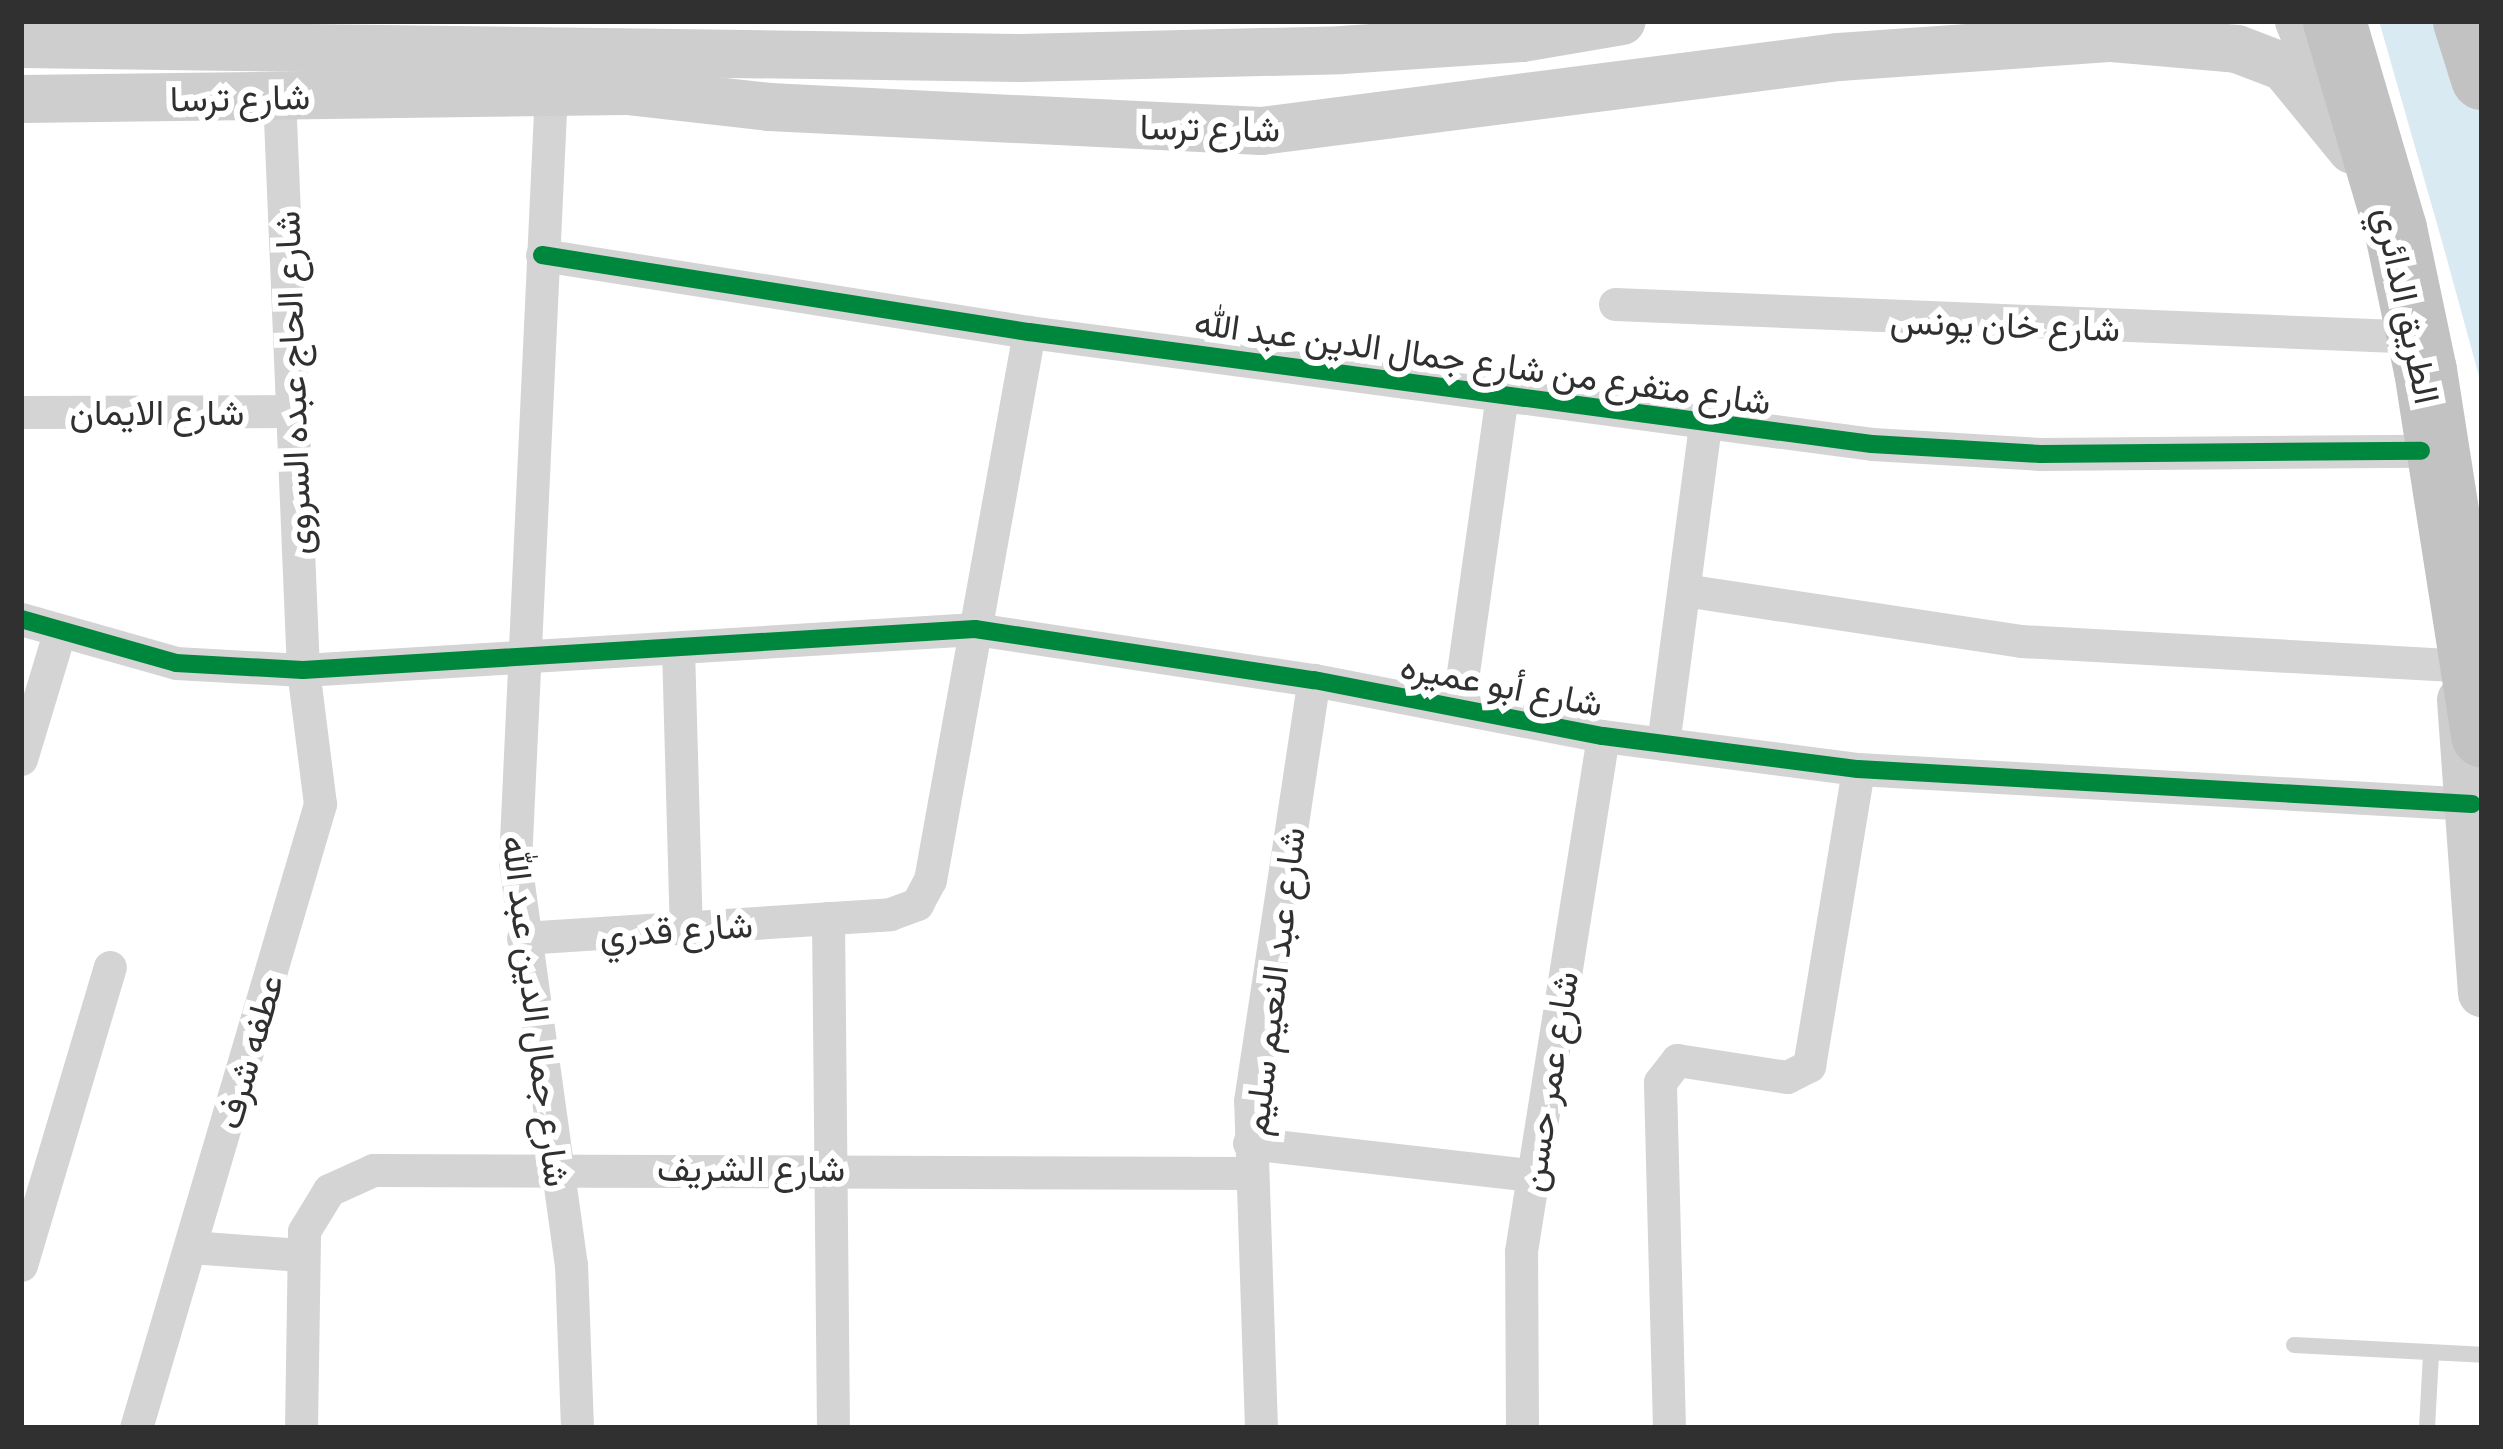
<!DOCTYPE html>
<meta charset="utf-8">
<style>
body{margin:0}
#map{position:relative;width:2503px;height:1449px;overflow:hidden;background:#fff;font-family:"Exo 2",Vazirmatn,sans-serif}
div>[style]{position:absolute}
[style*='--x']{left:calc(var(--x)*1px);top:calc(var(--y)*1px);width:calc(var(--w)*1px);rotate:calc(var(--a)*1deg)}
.water>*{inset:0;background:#d9eaf3}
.service>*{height:16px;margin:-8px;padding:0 8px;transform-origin:8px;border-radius:8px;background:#d4d4d4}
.minor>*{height:33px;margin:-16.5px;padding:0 16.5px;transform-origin:16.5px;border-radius:16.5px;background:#d4d4d4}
.secondary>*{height:48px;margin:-24px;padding:0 24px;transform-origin:24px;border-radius:24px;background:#cecece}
.motorway>*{height:63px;margin:-31.5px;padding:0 31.5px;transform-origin:31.5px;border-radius:31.5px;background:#c2c2c2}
.cycleway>*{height:18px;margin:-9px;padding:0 9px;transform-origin:9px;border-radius:9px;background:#00873e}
span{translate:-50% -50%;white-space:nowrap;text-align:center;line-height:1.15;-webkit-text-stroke:12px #fff;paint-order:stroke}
.street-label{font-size:36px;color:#303030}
.frame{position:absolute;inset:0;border:24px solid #303030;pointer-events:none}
</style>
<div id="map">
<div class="water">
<i style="clip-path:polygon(2379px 21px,2482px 21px,2482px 387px,2443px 245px)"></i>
</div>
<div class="service">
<i style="--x:2294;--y:1345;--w:188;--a:3"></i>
<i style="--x:2427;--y:1428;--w:75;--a:-86.9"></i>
</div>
<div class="minor">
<i style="--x:551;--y:90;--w:773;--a:92.67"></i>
<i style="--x:515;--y:862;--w:406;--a:82.1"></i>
<i style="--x:571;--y:1264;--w:164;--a:87.9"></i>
<i style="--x:542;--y:255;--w:493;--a:9"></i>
<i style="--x:1029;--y:332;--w:850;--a:7.57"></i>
<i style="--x:1872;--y:444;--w:169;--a:3.4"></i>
<i style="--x:2041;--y:454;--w:380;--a:-0.5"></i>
<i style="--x:1615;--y:304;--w:782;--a:2.35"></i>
<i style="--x:21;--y:412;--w:272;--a:-0.2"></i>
<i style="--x:1684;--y:590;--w:341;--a:8.6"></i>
<i style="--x:2021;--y:641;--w:437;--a:3.2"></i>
<i style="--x:21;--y:619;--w:161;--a:15.8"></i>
<i style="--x:176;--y:663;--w:127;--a:3.2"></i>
<i style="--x:303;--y:670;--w:673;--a:-3.49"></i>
<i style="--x:975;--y:629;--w:343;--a:8.6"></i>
<i style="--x:1314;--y:680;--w:294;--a:11"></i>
<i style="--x:1603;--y:736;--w:257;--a:7.4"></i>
<i style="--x:1858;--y:769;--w:615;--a:3.26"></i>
<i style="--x:678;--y:648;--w:279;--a:88.4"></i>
<i style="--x:1458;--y:708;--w:315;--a:-82"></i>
<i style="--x:1663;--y:744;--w:321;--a:-82.5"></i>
<i style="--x:21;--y:759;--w:132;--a:-73.2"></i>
<i style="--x:828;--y:918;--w:510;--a:89.44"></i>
<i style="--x:523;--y:938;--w:368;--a:-3.7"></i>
<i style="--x:890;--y:914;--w:29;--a:-20"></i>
<i style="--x:917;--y:904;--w:27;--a:-62"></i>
<i style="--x:930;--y:880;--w:557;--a:-79.76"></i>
<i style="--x:1249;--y:1143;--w:284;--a:6.5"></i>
<i style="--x:190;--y:1247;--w:111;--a:4.1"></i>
<i style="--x:21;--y:1265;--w:311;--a:-73.4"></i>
<i style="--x:136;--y:1428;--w:651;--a:-73.57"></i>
<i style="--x:320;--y:804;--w:135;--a:-97.2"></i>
<i style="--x:303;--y:670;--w:575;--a:-92.39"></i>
<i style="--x:301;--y:1428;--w:197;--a:-89.1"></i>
<i style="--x:304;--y:1231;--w:48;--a:-58.6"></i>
<i style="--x:329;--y:1190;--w:48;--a:-24.4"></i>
<i style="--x:373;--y:1170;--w:879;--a:0.2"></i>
<i style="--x:1261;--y:1428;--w:327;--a:-91.9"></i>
<i style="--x:1250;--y:1101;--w:426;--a:-81.4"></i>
<i style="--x:1522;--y:1428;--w:177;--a:-90.3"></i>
<i style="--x:1521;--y:1251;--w:521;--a:-80.95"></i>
<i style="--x:1669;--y:1428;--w:346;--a:-91.5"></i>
<i style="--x:1660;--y:1082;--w:28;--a:-52"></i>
<i style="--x:1677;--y:1060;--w:111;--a:8.8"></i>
<i style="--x:1787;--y:1077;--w:25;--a:-27"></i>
<i style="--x:1809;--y:1066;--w:301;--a:-80.6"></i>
</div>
<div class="secondary">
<i style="--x:2299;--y:21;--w:91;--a:68"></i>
<i style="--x:21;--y:44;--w:1000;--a:0.8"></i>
<i style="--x:1021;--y:58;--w:321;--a:-1.4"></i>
<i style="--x:1342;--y:50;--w:180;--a:-3.8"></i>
<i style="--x:1522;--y:38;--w:101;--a:-9.6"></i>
<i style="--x:21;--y:99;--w:606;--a:-0.76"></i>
<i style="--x:627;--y:91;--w:143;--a:6.4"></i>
<i style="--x:769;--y:107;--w:493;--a:2.8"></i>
<i style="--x:1261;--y:131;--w:583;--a:-7.3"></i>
<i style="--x:1839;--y:57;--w:274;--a:-4"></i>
<i style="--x:2112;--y:38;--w:125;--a:5"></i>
<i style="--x:2237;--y:49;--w:50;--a:21"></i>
<i style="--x:2284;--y:67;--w:107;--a:50.7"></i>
<i style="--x:2461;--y:700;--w:294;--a:85.9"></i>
</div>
<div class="motorway">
<i style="--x:2334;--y:21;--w:216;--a:73.6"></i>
<i style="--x:2395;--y:228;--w:145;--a:78.1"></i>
<i style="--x:2425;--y:370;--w:370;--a:81.1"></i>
<i style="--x:2464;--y:21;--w:60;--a:72.5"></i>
</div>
<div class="cycleway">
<i style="--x:542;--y:255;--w:493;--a:9"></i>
<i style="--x:1029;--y:332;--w:850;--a:7.57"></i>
<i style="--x:1872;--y:444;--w:169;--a:3.4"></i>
<i style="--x:2041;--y:454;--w:380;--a:-0.5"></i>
<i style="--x:21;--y:619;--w:161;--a:15.8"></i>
<i style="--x:176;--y:663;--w:127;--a:3.2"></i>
<i style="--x:303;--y:670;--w:673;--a:-3.49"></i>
<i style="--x:975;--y:629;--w:343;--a:8.6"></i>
<i style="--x:1314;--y:680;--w:294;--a:11"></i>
<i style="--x:1603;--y:736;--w:257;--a:7.4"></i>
<i style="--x:1858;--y:769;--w:615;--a:3.26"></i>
</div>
<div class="street-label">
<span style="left:240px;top:96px;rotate:-1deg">شارع ترسا</span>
<span style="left:1210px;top:126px;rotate:1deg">شارع ترسا</span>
<span style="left:2409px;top:305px;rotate:78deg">الطريق الدائري</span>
<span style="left:2005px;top:323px;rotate:2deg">شارع خان يونس</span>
<span style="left:1483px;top:360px;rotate:8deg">شارع متفرع من شارع جمال الدين عبد الله</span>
<span style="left:291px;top:383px;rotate:-92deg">شارع الحاج عبده السروى</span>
<span style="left:157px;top:411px">شارع الايمان</span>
<span style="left:1502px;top:683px;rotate:11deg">شارع أبو عميره</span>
<span style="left:676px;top:928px;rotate:-4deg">شارع قدري</span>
<span style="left:1272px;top:981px;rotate:-83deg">شارع عبد النعيم سليم</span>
<span style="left:538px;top:1011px;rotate:83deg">شارع جمال الدين عبد الله</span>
<span style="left:248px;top:1051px;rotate:-74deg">عطفه شرف</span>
<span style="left:1547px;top:1081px;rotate:-81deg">شارع عمر حسن</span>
<span style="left:751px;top:1167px">شارع الشريف</span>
</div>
<div class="frame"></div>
</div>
